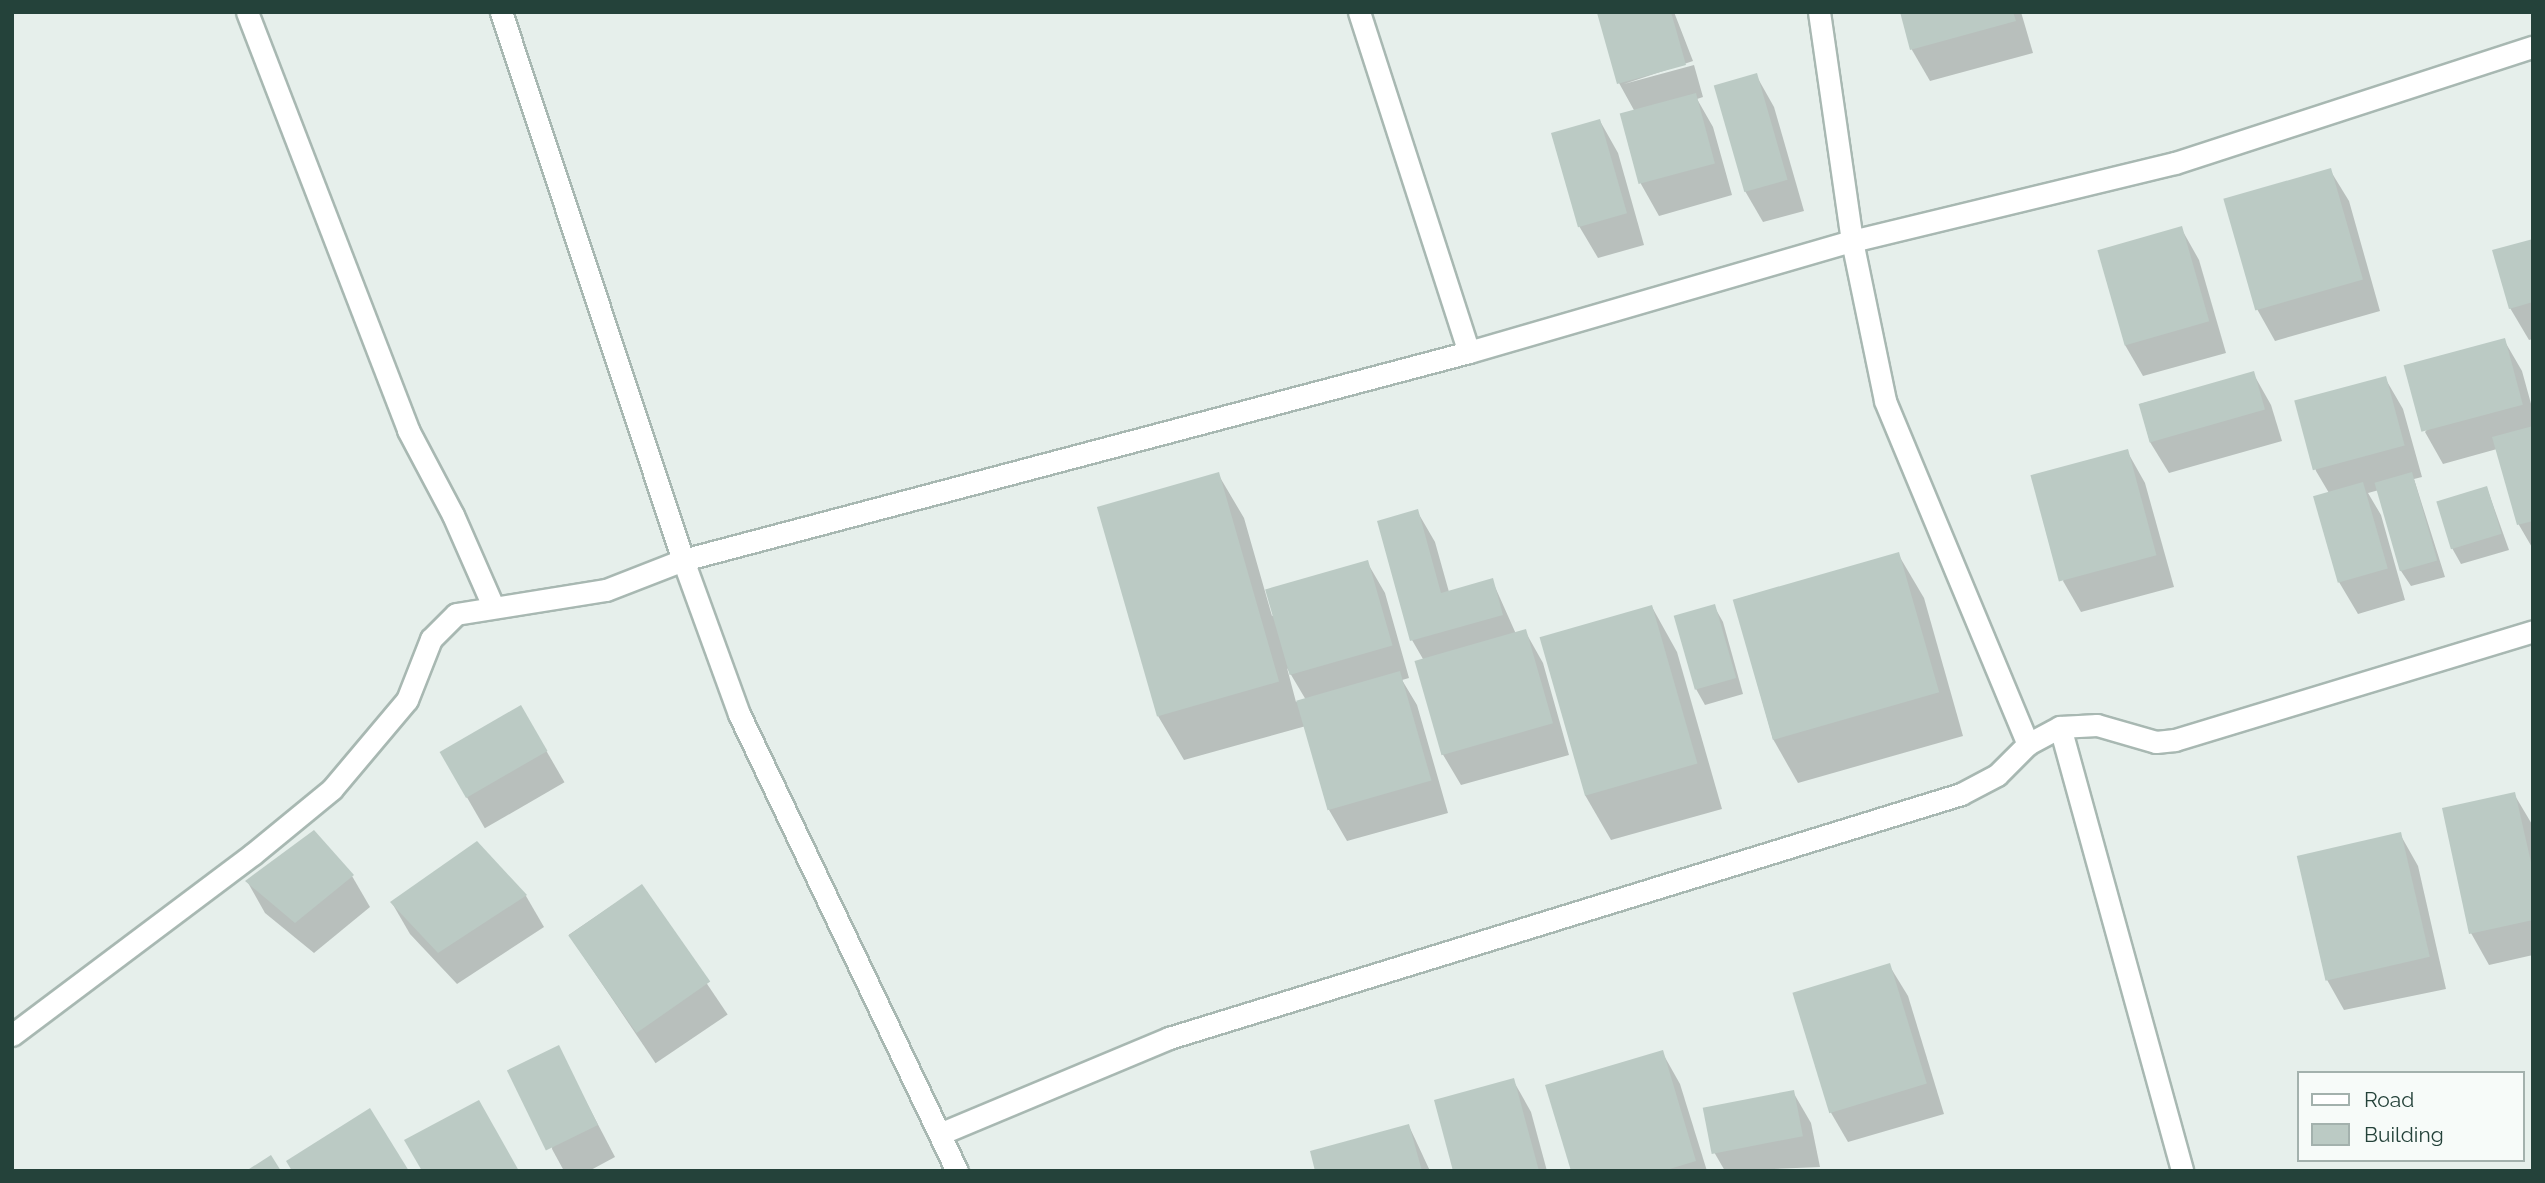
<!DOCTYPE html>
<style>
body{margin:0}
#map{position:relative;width:2545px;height:1183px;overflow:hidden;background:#e6efeb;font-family:Raleway,sans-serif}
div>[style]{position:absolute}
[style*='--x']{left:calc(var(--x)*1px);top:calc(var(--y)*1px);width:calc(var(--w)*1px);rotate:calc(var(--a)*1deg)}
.shadow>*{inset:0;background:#0003;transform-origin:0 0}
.building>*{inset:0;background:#bbcac4;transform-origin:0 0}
.roads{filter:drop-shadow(2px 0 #a8b8b2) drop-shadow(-2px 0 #a8b8b2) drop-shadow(0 2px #a8b8b2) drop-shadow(0 -2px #a8b8b2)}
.minor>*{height:21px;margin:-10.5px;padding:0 10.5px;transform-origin:10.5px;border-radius:10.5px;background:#fff}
span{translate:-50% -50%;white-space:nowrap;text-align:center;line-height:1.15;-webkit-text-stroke:5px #f7fbf9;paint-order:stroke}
.frame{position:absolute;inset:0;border:14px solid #24423a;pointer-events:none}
.legend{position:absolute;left:2297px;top:1071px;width:228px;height:91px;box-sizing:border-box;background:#f7fbf9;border:2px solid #a3b1ad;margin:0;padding:9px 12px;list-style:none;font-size:21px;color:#24423a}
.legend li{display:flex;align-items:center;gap:14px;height:35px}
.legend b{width:35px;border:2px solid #a3b1ad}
</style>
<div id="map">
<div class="shadow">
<i style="clip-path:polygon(1608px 12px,1674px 12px,1693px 61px,1624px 84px,1694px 65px,1703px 97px,1697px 99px,1713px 127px,1732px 195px,1659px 216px,1641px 184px,1635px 112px,1619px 83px,1599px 15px)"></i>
<i style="clip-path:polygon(1902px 12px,2021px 12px,2033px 53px,1930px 81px,1912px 50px)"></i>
<i style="clip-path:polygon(1756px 75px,1774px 107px,1804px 211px,1763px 222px,1745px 191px)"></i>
<i style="clip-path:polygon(1600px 121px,1618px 153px,1644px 245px,1598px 258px,1579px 226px)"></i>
<i style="clip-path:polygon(2330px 170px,2349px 201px,2380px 311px,2275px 341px,2257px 309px)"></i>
<i style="clip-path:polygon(2181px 228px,2199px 260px,2226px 353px,2143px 376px,2125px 345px)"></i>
<i style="clip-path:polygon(2533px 240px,2533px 339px,2529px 340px,2510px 308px)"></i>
<i style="clip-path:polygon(2504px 340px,2522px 371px,2533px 411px,2533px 549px,2519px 525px,2497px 449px,2443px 464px,2425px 432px)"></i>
<i style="clip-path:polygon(2253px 373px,2271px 405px,2282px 441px,2169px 473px,2150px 442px,2140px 404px)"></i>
<i style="clip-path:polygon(2385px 378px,2403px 409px,2422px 477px,2414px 479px,2445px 577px,2411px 586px,2401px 571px,2379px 490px,2368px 493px,2381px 515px,2405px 600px,2358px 614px,2339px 582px,2329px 493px,2316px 471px,2297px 403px)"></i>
<i style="clip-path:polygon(2127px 451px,2145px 483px,2174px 587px,2081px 612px,2063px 581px)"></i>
<i style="clip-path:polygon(evenodd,1218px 474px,1244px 518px,1272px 616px,1367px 562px,1385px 593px,1409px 678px,1402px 680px,1417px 705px,1448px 813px,1347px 841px,1329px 810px,1306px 726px,1184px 760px,1158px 716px,1218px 474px,1287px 668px,1306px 700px,1296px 702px,1287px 668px)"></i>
<i style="clip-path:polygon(2487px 488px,2509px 550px,2461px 564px,2452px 548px)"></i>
<i style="clip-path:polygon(1417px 511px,1435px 542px,1449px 592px,1492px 580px,1516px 634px,1525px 631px,1543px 663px,1569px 755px,1461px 785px,1442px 753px,1423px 659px,1412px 640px,1379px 522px)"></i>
<i style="clip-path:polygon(1898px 554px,1924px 598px,1963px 736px,1798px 783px,1773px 739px,1734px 600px)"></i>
<i style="clip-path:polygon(1714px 606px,1723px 622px,1743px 694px,1705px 705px,1696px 689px)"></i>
<i style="clip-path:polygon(1652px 607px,1677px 652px,1722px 809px,1611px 840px,1585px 795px)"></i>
<i style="left:521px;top:707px;width:87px;height:92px;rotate:60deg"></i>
<i style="clip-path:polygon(2514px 794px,2533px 826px,2533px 955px,2489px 965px,2471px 933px)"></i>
<i style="clip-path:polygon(2400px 834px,2418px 866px,2446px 989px,2344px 1010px,2326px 978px)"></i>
<i style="clip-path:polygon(476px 843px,526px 896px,544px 927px,457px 984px,410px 934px,392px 903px)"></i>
<i style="clip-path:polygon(352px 876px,370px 907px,314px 953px,265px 913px,247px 881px)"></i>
<i style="left:641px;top:886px;width:155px;height:87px;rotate:56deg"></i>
<i style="clip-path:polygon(1889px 965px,1908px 996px,1944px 1114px,1848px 1142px,1830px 1111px,1794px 993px)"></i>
<i style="clip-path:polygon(558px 1048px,615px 1157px,589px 1171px,564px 1171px,552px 1149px)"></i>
<i style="clip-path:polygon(1662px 1052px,1680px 1084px,1707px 1171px,1572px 1171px)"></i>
<i style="clip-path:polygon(1513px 1080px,1531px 1112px,1547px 1171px,1455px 1171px)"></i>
<i style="clip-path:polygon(1793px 1092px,1811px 1123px,1820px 1167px,1725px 1171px,1714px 1152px)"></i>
<i style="clip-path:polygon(1409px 1126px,1430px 1171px,1317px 1171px)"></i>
</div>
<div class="building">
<i style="clip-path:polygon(1671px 12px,1686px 65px,1617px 84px,1597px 13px)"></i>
<i style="clip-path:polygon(1900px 12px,2013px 12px,2016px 21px,1910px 50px)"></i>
<i style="left:1757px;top:73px;width:111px;height:45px;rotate:74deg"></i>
<i style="left:1696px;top:93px;width:73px;height:79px;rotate:75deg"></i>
<i style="left:1600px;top:119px;width:98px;height:51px;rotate:74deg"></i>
<i style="left:2331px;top:168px;width:116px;height:112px;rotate:74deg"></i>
<i style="left:2182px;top:226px;width:99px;height:88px;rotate:74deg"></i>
<i style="clip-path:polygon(2533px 239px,2533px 302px,2509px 309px,2492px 250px)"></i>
<i style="left:2505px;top:338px;width:69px;height:105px;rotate:75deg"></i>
<i style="left:2254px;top:371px;width:40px;height:120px;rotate:74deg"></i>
<i style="left:2386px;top:376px;width:72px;height:95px;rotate:75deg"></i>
<i style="clip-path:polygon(2533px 426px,2533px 521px,2517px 525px,2492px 437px)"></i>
<i style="left:2128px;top:449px;width:110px;height:101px;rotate:75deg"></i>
<i style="left:1219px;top:472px;width:218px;height:127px;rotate:74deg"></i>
<i style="left:2412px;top:472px;width:92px;height:39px;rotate:74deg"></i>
<i style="left:2363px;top:482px;width:90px;height:52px;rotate:74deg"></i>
<i style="left:2487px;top:486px;width:50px;height:53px;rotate:73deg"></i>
<i style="clip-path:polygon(1418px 509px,1441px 593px,1493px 578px,1503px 615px,1410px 641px,1377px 521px)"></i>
<i style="left:1899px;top:552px;width:146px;height:173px;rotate:74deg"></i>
<i style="left:1368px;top:560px;width:89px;height:107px;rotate:74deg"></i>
<i style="left:1715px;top:604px;width:77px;height:43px;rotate:74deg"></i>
<i style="left:1652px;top:605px;width:165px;height:117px;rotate:74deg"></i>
<i style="left:1526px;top:629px;width:98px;height:116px;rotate:74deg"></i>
<i style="left:1400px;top:671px;width:114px;height:108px;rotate:74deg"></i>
<i style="left:521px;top:705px;width:53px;height:94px;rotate:60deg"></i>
<i style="clip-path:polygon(2515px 792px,2533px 871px,2533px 920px,2469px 934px,2442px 808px)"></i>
<i style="clip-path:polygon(314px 830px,354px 875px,295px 923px,245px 881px)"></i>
<i style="left:2401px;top:832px;width:128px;height:107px;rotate:77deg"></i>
<i style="clip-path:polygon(477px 841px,527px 895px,438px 953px,390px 902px)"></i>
<i style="left:642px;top:884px;width:119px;height:90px;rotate:55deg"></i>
<i style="left:1890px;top:963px;width:126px;height:102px;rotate:73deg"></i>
<i style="left:559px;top:1045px;width:89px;height:58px;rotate:64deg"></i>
<i style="clip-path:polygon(1663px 1050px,1696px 1161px,1663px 1171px,1571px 1171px,1545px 1085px)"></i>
<i style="clip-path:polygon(1514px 1078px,1539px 1171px,1453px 1171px,1434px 1100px)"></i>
<i style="left:1794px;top:1090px;width:47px;height:93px;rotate:79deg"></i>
<i style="clip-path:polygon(479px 1100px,519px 1171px,422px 1171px,404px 1140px)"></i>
<i style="clip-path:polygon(370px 1108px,409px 1171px,292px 1171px,286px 1161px)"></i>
<i style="clip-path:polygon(1409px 1124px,1422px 1171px,1315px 1171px,1310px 1151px)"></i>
<i style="clip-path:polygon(271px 1155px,281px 1171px,246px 1171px)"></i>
</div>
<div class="roads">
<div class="minor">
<i style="--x:247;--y:12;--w:448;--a:68.9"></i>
<i style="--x:408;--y:430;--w:96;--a:62.1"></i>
<i style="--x:453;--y:515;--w:99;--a:66.3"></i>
<i style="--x:501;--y:12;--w:577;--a:71.63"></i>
<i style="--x:683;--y:560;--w:164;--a:70"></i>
<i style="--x:739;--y:714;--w:506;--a:64.5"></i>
<i style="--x:1359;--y:12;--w:357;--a:72.1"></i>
<i style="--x:1819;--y:12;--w:231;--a:81.8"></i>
<i style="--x:1852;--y:241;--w:163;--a:78.3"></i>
<i style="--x:1885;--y:401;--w:372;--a:67.4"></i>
<i style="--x:2060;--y:727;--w:460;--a:74.6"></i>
<i style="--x:12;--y:1035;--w:301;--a:-36.9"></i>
<i style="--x:253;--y:854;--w:102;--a:-39.4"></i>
<i style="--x:332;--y:789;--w:116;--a:-49.9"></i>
<i style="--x:407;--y:700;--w:66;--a:-68.5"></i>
<i style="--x:431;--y:639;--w:35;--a:-45"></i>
<i style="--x:456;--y:614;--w:152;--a:-9.1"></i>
<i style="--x:606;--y:590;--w:83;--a:-21.3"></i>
<i style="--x:683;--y:560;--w:813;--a:-14.82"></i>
<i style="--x:1469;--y:352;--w:399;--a:-16.2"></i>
<i style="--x:1852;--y:241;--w:332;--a:-13.6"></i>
<i style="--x:2175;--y:163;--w:376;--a:-18"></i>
<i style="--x:942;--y:1133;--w:246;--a:-22.7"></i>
<i style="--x:1169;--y:1038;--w:829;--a:-17.12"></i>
<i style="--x:1961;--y:794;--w:41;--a:-27.8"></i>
<i style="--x:1997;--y:775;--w:44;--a:-45"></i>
<i style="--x:2028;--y:744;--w:36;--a:-28"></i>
<i style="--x:2060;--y:727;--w:37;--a:-3"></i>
<i style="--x:2097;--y:725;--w:61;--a:16.1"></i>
<i style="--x:2156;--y:742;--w:19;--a:-6"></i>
<i style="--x:2175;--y:740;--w:374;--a:-16.9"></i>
</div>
</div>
<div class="frame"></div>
<ul class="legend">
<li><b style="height:9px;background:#fff"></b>Road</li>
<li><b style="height:19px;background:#bbcac4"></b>Building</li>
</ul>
</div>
